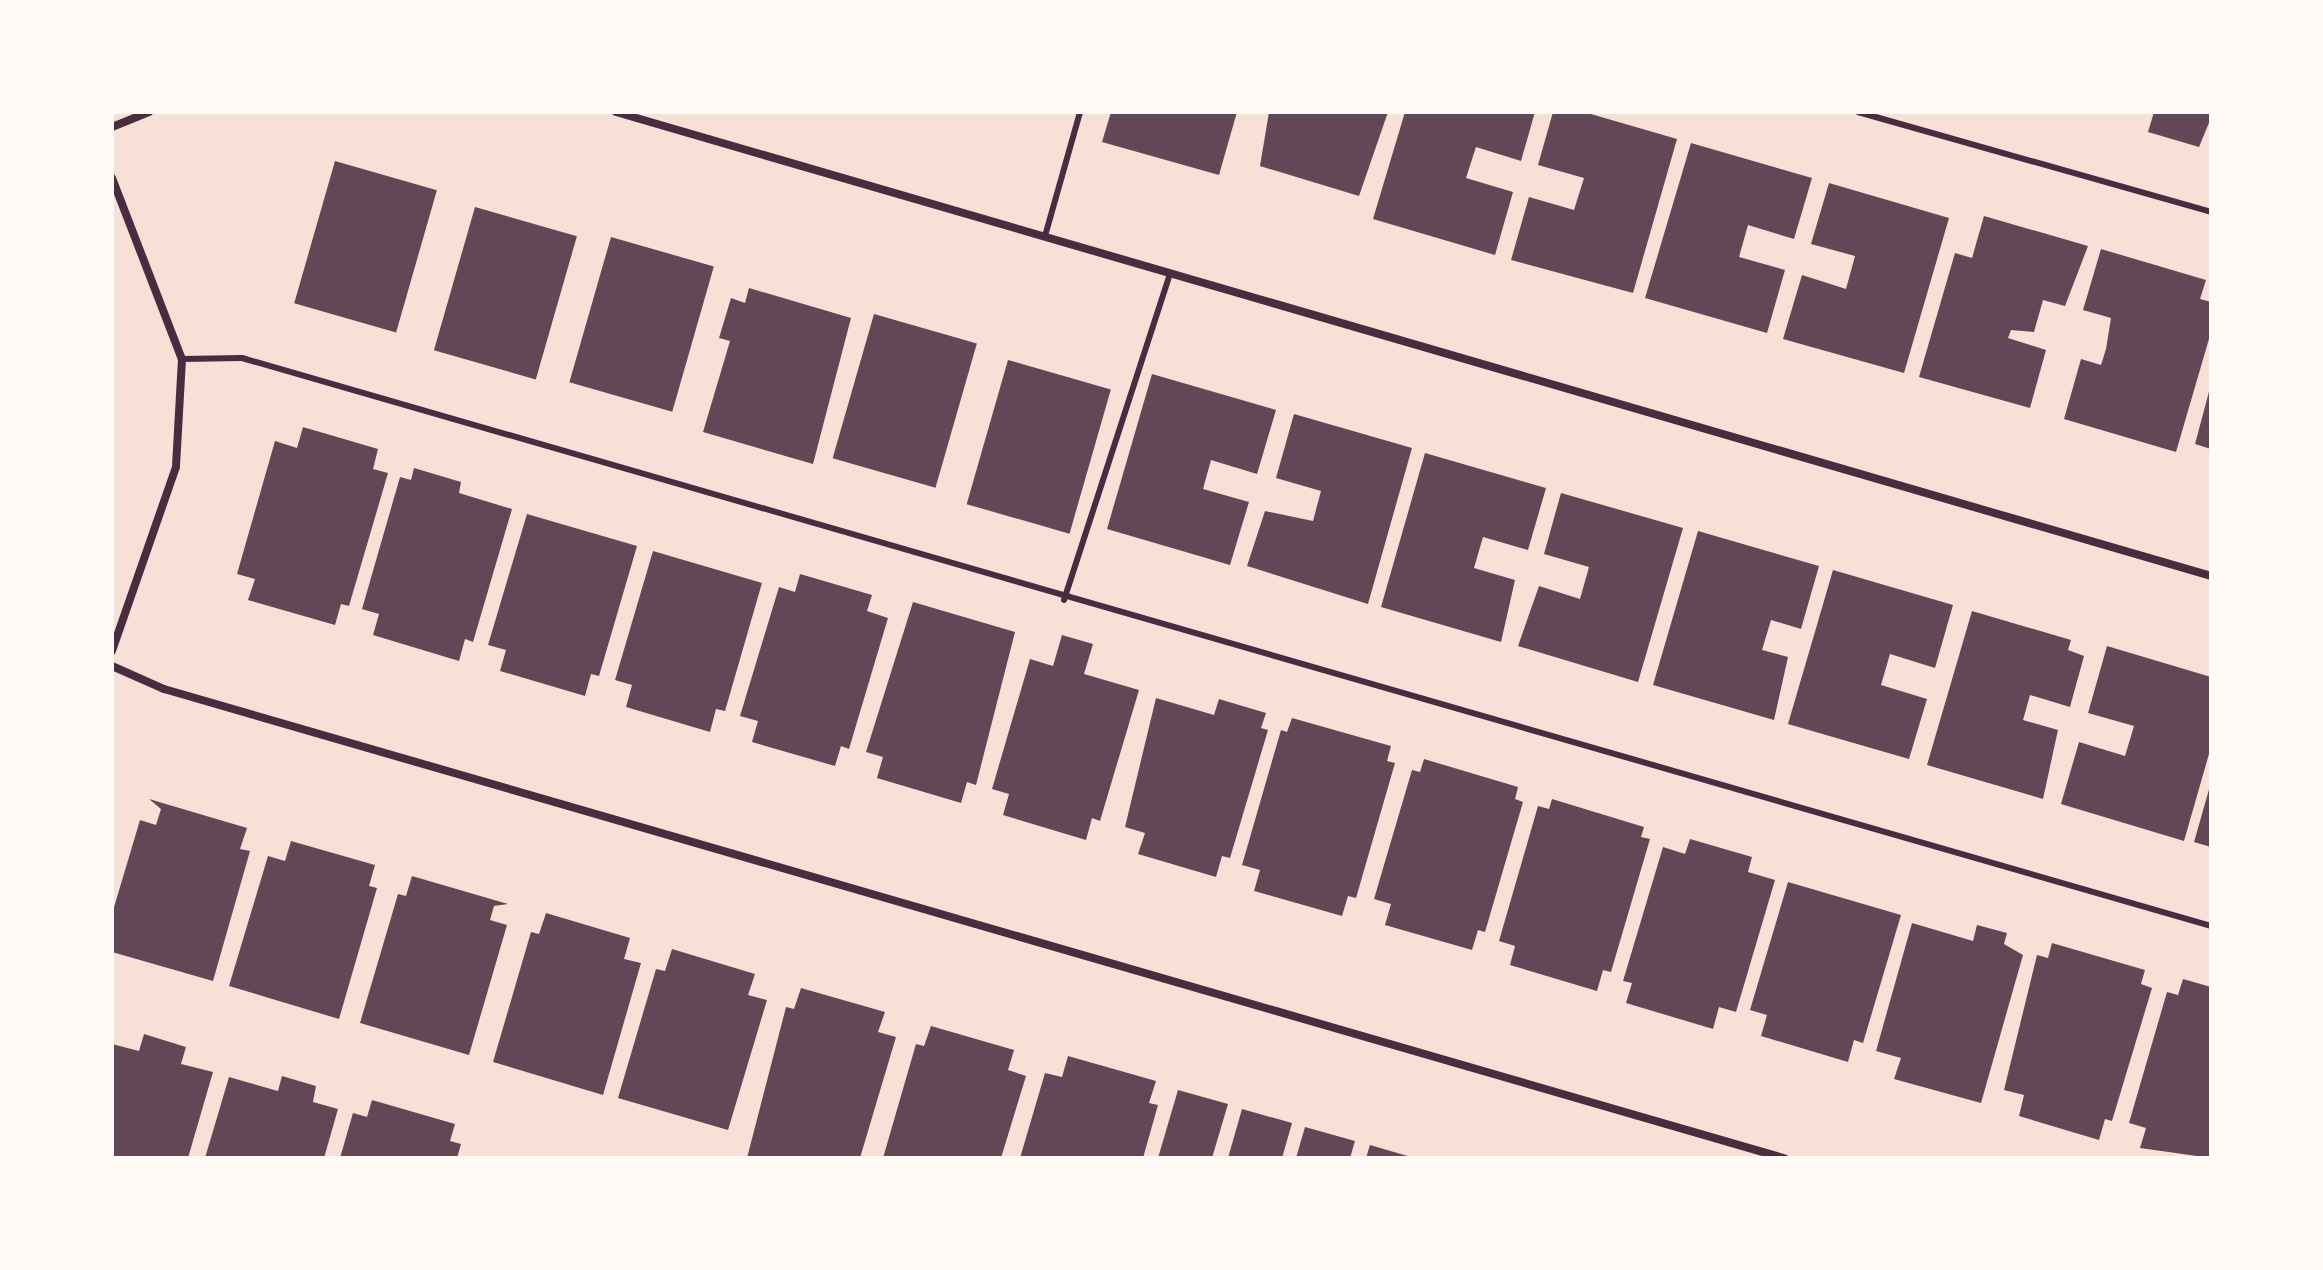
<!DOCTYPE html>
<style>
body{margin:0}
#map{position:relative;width:2323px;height:1270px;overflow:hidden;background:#f7e1d7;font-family:"Alegreya Sans",sans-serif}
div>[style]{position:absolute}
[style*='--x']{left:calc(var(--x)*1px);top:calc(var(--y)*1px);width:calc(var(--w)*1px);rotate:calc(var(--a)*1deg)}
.building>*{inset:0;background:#644757;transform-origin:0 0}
.service>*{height:6px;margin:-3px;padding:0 3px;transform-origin:3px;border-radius:3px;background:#4a2c40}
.minor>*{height:8px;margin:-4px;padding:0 4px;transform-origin:4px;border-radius:4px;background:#4a2c40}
span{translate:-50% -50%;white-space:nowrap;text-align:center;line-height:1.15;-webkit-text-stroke:8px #fffaf5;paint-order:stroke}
.frame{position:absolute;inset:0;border:114px solid #fffaf5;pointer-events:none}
</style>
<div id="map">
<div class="building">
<i style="clip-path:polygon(1111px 112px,1237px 112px,1219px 175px,1102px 142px)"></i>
<i style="clip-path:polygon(1269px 112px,1388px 112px,1359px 196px,1260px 166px)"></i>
<i style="clip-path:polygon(1405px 112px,1535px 112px,1521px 161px,1476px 147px,1466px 178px,1513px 192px,1495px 255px,1373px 219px)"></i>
<i style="clip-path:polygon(1553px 112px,1584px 112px,1677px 139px,1633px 293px,1511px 260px,1529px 197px,1574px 210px,1584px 178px,1538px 165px)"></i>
<i style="clip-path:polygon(2154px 112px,2211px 112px,2211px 118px,2199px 147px,2148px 132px)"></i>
<i style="clip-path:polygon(1691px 143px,1812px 178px,1794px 239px,1748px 225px,1739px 257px,1785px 270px,1767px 333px,1645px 298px)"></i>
<i style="left:335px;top:161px;width:106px;height:148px;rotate:16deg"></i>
<i style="clip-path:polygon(1829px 183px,1949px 218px,1904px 373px,1783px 339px,1802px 275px,1846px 289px,1855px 256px,1811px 244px)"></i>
<i style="left:475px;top:207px;width:106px;height:149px;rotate:16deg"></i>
<i style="clip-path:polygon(1984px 216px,2088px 246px,2065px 306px,2043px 300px,2034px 332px,2011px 330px,2008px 338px,2046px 350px,2030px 408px,1919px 377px,1955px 253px,1972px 258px)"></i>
<i style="left:611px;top:237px;width:107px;height:151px;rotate:16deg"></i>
<i style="clip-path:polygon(2101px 249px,2206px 280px,2200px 299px,2211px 302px,2211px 332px,2176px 452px,2064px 419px,2081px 359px,2101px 365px,2106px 349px,2111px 318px,2083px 310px)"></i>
<i style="clip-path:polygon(749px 288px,851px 318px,813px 464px,703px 432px,730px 341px,719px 338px,731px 298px,745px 303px)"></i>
<i style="left:874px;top:314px;width:107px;height:150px;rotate:16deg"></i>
<i style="left:1008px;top:360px;width:107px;height:150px;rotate:16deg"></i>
<i style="clip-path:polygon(1152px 374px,1276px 410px,1257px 474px,1211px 460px,1203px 489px,1249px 502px,1230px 565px,1107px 529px)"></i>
<i style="clip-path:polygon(2210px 388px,2211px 388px,2211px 449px,2195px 444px)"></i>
<i style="clip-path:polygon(1294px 414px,1412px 448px,1368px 604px,1247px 566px,1265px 511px,1313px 521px,1321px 491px,1276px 478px)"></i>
<i style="clip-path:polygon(303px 427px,378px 449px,373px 469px,388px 473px,349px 606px,341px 604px,335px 625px,248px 600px,255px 579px,237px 574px,275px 441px,297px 448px)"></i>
<i style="clip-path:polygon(1425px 453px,1546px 488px,1528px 550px,1483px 537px,1474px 568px,1515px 580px,1501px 642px,1381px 607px)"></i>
<i style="clip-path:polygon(414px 468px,461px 482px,459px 493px,512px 509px,473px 642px,465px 639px,459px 661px,373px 635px,379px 614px,362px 609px,400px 477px,411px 480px)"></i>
<i style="clip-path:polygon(1561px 493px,1683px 528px,1638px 682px,1518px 646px,1539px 586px,1580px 599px,1589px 567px,1544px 554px)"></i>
<i style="clip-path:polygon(527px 514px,637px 546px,599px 676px,591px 674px,585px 696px,500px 671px,506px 650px,488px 645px)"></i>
<i style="clip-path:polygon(1698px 531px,1819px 566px,1801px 629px,1771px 620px,1762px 650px,1788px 657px,1774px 720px,1653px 685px)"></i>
<i style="clip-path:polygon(653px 551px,762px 583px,725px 711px,716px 709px,710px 732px,626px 707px,632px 685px,615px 680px)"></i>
<i style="clip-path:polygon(1833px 570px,1953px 605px,1935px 668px,1890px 654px,1881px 685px,1927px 699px,1909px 759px,1788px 724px)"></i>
<i style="clip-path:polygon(800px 574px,872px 595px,867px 611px,888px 618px,849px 749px,841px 746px,835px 766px,752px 742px,758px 721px,740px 716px,779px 587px,795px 592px)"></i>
<i style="clip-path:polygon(913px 602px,1015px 632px,976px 785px,967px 782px,961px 803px,877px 778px,883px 757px,866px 752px)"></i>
<i style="clip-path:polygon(1972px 611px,2071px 640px,2068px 650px,2084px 656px,2070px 707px,2030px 695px,2023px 720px,2058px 730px,2043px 799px,1927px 765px)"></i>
<i style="clip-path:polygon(1062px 635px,1093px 644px,1084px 674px,1139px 690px,1100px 821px,1092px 818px,1086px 840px,1003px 815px,1009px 794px,992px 789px,1030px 659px,1053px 666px)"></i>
<i style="clip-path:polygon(2107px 646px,2211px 677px,2211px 747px,2184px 841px,2061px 804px,2079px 742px,2125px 756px,2134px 726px,2088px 713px)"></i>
<i style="clip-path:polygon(1156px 698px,1214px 715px,1219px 699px,1266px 713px,1261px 728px,1268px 730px,1230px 858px,1222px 856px,1216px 877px,1138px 854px,1145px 833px,1125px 827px)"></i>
<i style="clip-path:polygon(1292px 718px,1391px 746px,1387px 761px,1395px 763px,1356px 898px,1348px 896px,1342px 916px,1254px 891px,1260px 870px,1242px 865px,1281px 730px,1287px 732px)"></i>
<i style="clip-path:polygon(1424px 759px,1518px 787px,1515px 799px,1523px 802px,1485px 932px,1478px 930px,1472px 950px,1385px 925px,1391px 904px,1374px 899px,1412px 770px,1420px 772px)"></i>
<i style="clip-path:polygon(2210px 786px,2211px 786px,2211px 847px,2194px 842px)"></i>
<i style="clip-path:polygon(149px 799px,247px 828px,240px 849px,250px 851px,213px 981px,112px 952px,112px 914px,140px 820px,156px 825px,161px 809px)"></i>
<i style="clip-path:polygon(1552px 799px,1644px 827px,1641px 837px,1650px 839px,1611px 972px,1603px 970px,1597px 991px,1510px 965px,1515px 946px,1499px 941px,1538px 806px,1549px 809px)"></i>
<i style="clip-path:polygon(1690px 839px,1752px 857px,1748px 872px,1775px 880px,1736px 1012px,1719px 1007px,1713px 1029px,1626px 1003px,1632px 983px,1623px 981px,1663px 847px,1685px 854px)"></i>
<i style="clip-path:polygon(291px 841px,375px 865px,369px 886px,377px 888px,339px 1019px,229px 986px,268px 856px,285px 861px)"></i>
<i style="clip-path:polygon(412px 876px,508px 904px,494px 906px,490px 920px,507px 925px,469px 1055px,360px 1023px,398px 894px,406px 896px)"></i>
<i style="clip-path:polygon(1788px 882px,1901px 915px,1863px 1043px,1854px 1040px,1848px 1062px,1761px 1036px,1767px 1015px,1750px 1010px)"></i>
<i style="clip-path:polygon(546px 913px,630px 938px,624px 959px,641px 963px,603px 1095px,493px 1062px,531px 932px,539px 934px)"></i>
<i style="clip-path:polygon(1912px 923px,1973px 941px,1977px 925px,2007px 933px,2004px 944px,2023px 955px,1981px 1103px,1894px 1079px,1901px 1058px,1876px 1051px)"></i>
<i style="clip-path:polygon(2052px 943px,2145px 970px,2141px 984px,2152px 988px,2112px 1121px,2105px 1119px,2099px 1140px,2019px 1116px,2024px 1095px,2004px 1090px,2037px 955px,2048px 958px)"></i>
<i style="clip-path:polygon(672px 949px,755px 974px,748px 995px,767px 1000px,728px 1130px,618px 1098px,656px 969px,665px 971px)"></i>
<i style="clip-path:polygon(2183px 979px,2211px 987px,2211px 1158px,2140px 1148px,2146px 1128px,2129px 1123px,2167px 992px,2178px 995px)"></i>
<i style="clip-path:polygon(801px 988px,885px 1012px,878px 1032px,896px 1037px,860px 1158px,747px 1158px,786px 1007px,794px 1009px)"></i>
<i style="clip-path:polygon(931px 1026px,1014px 1050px,1008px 1070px,1026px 1076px,1001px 1158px,883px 1158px,916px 1044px,924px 1046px)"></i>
<i style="clip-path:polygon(144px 1034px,186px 1047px,181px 1064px,213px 1072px,188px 1158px,112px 1158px,112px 1044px,139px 1051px)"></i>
<i style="clip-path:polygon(1068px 1056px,1156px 1081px,1149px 1103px,1158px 1105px,1143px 1158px,1020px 1158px,1045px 1073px,1062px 1077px)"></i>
<i style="clip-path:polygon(282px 1076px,316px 1086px,313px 1102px,338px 1109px,324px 1158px,205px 1158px,229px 1077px,278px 1091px)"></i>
<i style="clip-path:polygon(1178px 1090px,1228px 1104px,1212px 1158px,1158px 1158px)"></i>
<i style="clip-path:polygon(372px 1100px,455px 1124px,450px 1141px,461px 1144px,457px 1158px,340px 1158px,353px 1113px,367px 1117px)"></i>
<i style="clip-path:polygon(1242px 1109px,1292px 1123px,1282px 1158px,1228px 1158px)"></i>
<i style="clip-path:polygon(1305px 1127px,1355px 1141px,1350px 1158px,1296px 1158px)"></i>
<i style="clip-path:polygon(1370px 1145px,1411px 1157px,1410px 1158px,1366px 1158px)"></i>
</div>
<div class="service">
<i style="--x:1858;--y:112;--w:367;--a:15.8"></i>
<i style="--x:1045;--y:236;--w:129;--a:-74.2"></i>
<i style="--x:182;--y:359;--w:60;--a:-1"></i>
<i style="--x:242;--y:358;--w:2049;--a:16.09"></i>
<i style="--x:1064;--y:600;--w:344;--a:-72"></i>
</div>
<div class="minor">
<i style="--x:616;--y:112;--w:1661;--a:16.22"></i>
<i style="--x:112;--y:127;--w:40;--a:-22"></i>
<i style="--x:112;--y:178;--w:194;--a:68.9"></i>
<i style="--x:182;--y:359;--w:108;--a:93.2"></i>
<i style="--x:176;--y:467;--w:195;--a:109.2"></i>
<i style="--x:112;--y:666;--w:57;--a:23.9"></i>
<i style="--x:164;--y:689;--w:1687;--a:16.15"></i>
</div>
<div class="frame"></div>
</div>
